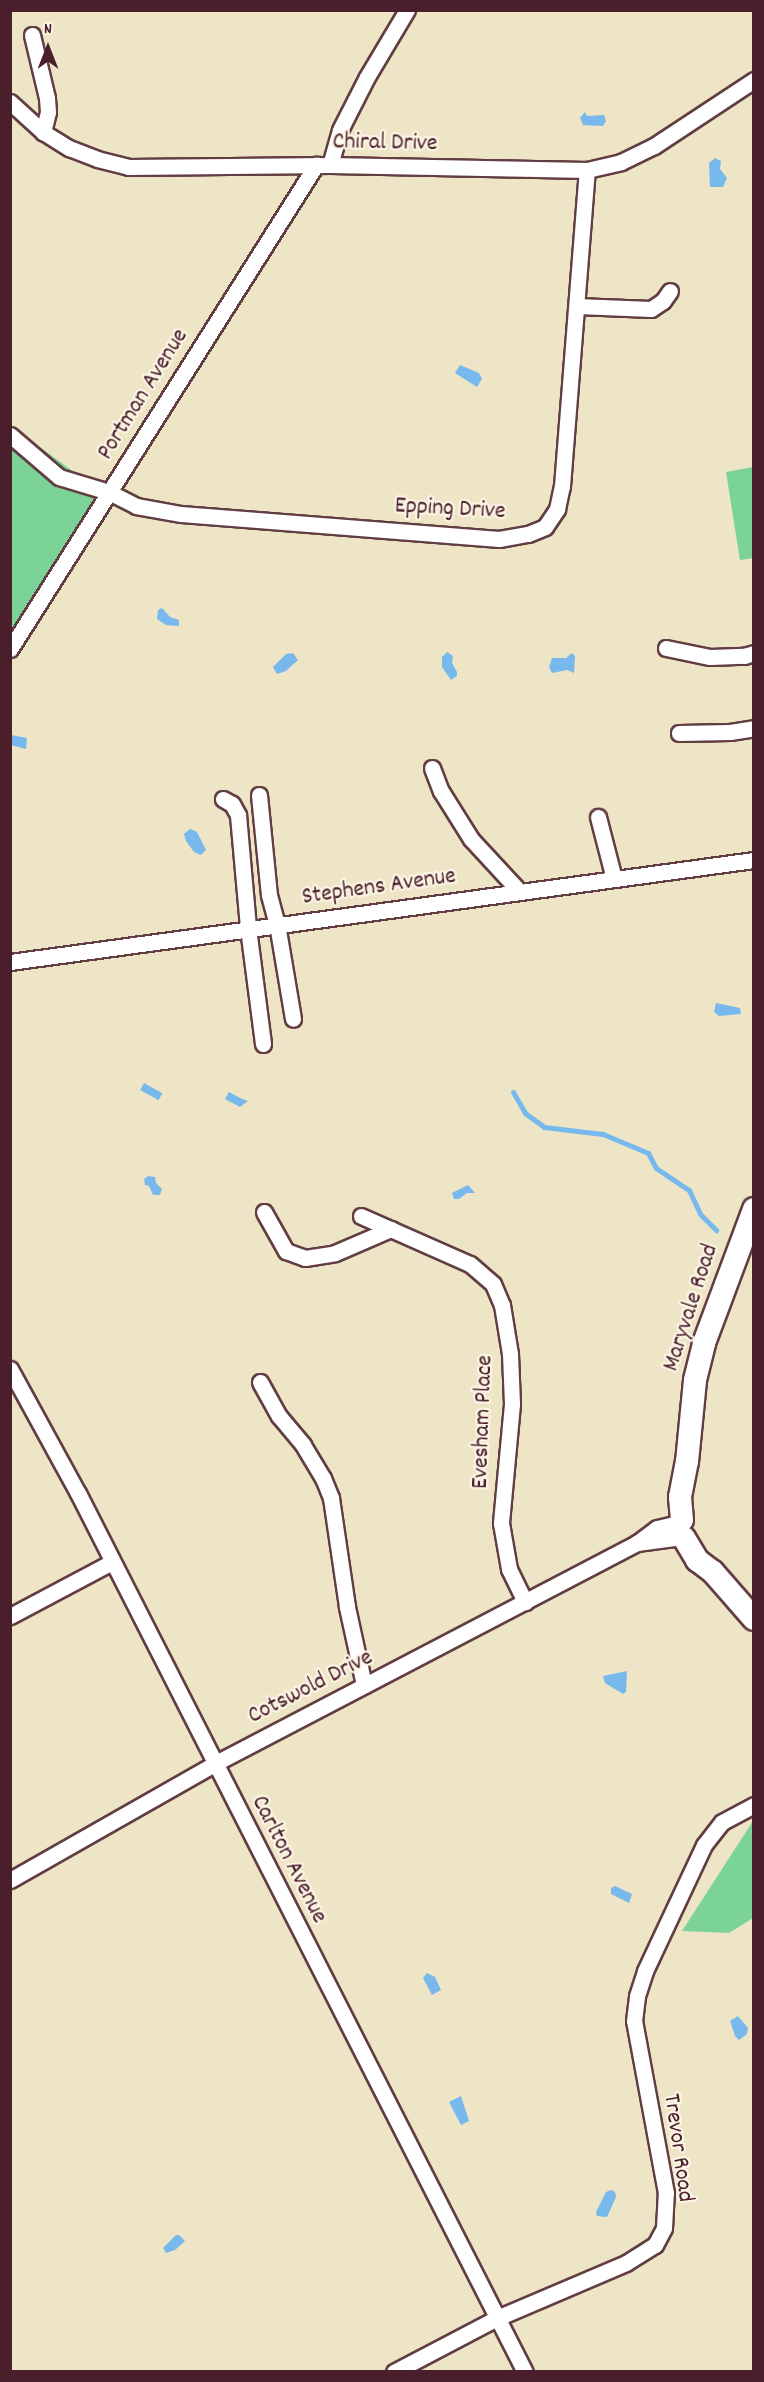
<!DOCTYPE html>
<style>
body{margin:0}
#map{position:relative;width:764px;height:2382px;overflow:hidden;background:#ede5c5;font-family:Dekko,sans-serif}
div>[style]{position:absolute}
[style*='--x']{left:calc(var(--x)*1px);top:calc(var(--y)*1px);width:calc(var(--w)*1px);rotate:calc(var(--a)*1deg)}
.green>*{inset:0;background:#7cd397}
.water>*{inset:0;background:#77b9ec;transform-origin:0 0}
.stream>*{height:5px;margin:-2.5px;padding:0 2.5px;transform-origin:2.5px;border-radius:2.5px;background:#77b9ec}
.roads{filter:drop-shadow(2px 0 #623d42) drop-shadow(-2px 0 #623d42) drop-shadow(0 2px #623d42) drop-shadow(0 -2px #623d42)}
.street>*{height:15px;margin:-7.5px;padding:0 7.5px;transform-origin:7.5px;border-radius:7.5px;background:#fff}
.secondary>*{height:22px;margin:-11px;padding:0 11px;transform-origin:11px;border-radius:11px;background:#fff}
span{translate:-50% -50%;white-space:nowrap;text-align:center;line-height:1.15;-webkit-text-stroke:4.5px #fcf5e5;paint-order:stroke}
.street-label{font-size:24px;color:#4a1f2b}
.frame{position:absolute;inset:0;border:12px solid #4a1f2b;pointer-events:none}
.north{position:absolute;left:18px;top:18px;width:60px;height:60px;-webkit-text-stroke:4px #fcf5e5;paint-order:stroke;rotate:0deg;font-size:16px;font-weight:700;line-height:24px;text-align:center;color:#4a1f2b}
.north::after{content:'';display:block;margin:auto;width:21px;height:27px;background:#4a1f2b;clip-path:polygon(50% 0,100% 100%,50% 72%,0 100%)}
</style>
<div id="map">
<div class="green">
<i style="clip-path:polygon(11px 426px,100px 491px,11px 653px)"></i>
<i style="clip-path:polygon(753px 467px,753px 558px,740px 560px,726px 472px)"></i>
<i style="clip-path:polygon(753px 1821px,753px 1918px,729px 1933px,682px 1931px)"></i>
</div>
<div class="water">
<i style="clip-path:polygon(585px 112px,587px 116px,604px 115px,606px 121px,603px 126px,583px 125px,580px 118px)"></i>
<i style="clip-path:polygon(715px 158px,721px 161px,720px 169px,727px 178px,723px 187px,710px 187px,709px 163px)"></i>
<i style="clip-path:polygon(460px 365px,479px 373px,482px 379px,477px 387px,455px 373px)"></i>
<i style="clip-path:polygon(162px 608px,170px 617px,179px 620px,179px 626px,166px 625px,157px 619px,158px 610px)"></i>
<i style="clip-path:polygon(447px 652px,453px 656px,452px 663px,457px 672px,457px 676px,451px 680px,442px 667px,442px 657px)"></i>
<i style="clip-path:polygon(293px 653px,298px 660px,286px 671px,277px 674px,273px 667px,286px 654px)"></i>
<i style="clip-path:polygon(572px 653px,575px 656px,574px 673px,567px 670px,552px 673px,549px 667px,552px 658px,566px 658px)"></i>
<i style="clip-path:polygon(11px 735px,27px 738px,26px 749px,11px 745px)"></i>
<i style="clip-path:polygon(190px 829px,197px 832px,206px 850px,201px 855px,194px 852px,186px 841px,184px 834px)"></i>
<i style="clip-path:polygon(716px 1003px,740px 1008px,741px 1014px,719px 1016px,714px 1012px)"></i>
<i style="left:144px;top:1083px;width:21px;height:8px;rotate:29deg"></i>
<i style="clip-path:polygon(229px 1092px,240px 1098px,248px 1101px,240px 1107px,225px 1099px)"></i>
<i style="clip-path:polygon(148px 1176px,155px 1177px,156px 1183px,162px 1189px,160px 1195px,153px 1195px,149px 1186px,145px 1185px,144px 1179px)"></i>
<i style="clip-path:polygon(468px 1185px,475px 1193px,467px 1193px,459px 1199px,454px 1199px,452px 1193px)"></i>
<i style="clip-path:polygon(627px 1671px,626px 1692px,623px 1694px,605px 1683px,603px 1676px)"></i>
<i style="clip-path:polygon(615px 1886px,632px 1894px,629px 1903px,611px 1894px,611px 1888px)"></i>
<i style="clip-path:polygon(427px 1973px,435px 1977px,441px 1990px,432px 1995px,423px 1978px)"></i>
<i style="clip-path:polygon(738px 2016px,748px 2028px,747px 2034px,739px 2040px,735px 2036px,730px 2021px)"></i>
<i style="clip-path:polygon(461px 2096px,469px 2121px,461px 2125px,449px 2102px)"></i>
<i style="clip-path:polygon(611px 2190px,615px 2192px,616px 2197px,607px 2217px,597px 2216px,596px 2212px,606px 2192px)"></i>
<i style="clip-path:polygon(176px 2235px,179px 2235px,185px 2241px,175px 2250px,166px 2253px,163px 2248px)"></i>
</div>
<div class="stream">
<i style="--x:513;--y:1092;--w:24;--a:60"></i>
<i style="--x:525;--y:1113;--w:24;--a:36"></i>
<i style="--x:544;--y:1127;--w:59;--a:6.8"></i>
<i style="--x:603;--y:1134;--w:49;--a:22.9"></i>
<i style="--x:648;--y:1153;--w:17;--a:62"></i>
<i style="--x:656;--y:1168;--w:40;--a:34"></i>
<i style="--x:689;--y:1190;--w:26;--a:65"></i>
<i style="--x:700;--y:1214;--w:23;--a:45"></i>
</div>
<div class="roads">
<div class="street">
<i style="--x:32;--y:35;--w:65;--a:76.6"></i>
<i style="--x:47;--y:98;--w:14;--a:86"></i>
<i style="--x:48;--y:112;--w:21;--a:104"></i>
<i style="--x:10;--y:102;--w:45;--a:42.3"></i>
<i style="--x:43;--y:132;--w:31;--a:32"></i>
<i style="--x:69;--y:148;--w:30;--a:21"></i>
<i style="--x:97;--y:159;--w:32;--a:14"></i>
<i style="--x:128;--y:167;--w:202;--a:-0.6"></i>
<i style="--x:330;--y:165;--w:257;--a:1.1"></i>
<i style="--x:587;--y:170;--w:35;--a:-13"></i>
<i style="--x:621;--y:162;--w:37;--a:-26"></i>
<i style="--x:654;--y:146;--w:120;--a:-33.4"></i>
<i style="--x:330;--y:165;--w:36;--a:-74"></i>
<i style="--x:340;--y:130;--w:59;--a:-63"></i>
<i style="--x:367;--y:77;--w:78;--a:-59.2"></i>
<i style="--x:577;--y:306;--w:74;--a:2.3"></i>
<i style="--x:651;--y:309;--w:14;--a:-34"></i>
<i style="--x:663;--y:301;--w:12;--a:-55"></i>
<i style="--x:10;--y:435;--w:65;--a:40.6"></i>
<i style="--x:59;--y:477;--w:52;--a:16.7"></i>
<i style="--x:109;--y:492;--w:30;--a:27"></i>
<i style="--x:136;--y:506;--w:46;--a:10.1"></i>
<i style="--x:181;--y:514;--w:319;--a:4.5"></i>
<i style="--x:499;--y:539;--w:29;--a:-10"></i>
<i style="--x:528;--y:534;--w:18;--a:-22"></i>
<i style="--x:545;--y:527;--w:22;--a:-56"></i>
<i style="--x:557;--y:509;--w:24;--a:-78"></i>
<i style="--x:562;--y:486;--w:317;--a:-85.5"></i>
<i style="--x:666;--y:648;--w:45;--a:11.6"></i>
<i style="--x:710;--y:657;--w:34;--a:-2"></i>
<i style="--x:744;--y:656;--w:10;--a:-17"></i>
<i style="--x:10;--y:649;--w:573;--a:-57.7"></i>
<i style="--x:679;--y:733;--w:51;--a:-1.1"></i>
<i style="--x:730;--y:732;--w:24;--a:-9"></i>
<i style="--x:432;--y:768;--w:25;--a:69"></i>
<i style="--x:441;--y:791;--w:57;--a:58"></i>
<i style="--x:471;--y:839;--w:72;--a:47.2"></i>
<i style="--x:259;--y:795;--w:100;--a:84.3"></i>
<i style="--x:269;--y:895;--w:30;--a:75"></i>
<i style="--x:277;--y:924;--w:96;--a:80.4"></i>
<i style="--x:223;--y:799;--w:10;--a:29"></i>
<i style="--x:232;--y:804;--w:13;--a:61"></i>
<i style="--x:238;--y:815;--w:113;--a:84.9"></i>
<i style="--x:248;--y:928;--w:117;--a:82.6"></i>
<i style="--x:598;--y:817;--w:64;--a:75.5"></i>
<i style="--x:10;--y:962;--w:751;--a:-7.81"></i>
<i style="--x:264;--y:1212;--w:45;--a:60.6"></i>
<i style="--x:286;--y:1251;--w:20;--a:20"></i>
<i style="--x:305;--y:1258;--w:30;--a:-9"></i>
<i style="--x:335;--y:1253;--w:61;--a:-23.2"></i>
<i style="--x:361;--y:1216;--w:119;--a:23.8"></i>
<i style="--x:470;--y:1264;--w:30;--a:41"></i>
<i style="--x:493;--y:1284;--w:23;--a:67"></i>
<i style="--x:502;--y:1305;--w:50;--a:80.7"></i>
<i style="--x:510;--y:1354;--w:50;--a:87.7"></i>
<i style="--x:512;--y:1404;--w:120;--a:95.3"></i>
<i style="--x:501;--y:1523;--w:47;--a:80.1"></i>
<i style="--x:509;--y:1569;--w:37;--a:64"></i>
<i style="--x:10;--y:1369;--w:141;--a:61.3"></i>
<i style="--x:78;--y:1493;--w:986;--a:63.05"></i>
<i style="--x:260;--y:1382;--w:39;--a:61"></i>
<i style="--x:279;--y:1416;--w:38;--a:50"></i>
<i style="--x:303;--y:1445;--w:39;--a:59"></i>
<i style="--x:323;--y:1478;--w:22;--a:68"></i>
<i style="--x:331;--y:1498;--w:110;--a:81.6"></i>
<i style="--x:347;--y:1607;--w:80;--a:77.7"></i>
<i style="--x:637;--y:1543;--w:45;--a:-7.6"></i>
<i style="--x:10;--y:1616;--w:115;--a:-27.9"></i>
<i style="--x:10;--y:1880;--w:235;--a:-29.6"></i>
<i style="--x:214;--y:1764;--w:477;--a:-27.6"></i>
<i style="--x:637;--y:1543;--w:25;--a:-37"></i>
<i style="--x:657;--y:1528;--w:23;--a:-13"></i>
<i style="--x:394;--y:2372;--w:116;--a:-27.7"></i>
<i style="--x:497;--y:2318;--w:140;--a:-23.1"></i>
<i style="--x:626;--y:2263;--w:34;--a:-32"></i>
<i style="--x:655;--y:2245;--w:19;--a:-62"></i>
<i style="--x:664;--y:2228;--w:35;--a:-87"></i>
<i style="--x:666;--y:2193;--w:175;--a:-100.5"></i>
<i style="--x:634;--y:2021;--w:25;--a:-83"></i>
<i style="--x:637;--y:1996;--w:26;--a:-72"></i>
<i style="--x:645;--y:1971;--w:139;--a:-64.9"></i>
<i style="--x:704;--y:1845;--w:29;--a:-52"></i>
<i style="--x:722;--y:1822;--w:36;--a:-28"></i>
</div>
<div class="secondary">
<i style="--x:682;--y:1520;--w:23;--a:-95"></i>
<i style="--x:680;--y:1497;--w:36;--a:-79"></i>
<i style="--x:687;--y:1462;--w:82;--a:-84.4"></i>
<i style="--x:695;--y:1380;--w:38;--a:-76"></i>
<i style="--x:704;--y:1343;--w:143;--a:-69.5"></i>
<i style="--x:684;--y:1538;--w:26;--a:59"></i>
<i style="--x:697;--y:1560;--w:20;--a:37"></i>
<i style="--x:713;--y:1572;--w:62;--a:48.9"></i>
</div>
</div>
<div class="street-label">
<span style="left:385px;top:144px;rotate:1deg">Chiral Drive</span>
<span style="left:144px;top:395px;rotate:-58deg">Portman Avenue</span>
<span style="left:450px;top:510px;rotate:3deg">Epping Drive</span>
<span style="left:379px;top:888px;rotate:-8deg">Stephens Avenue</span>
<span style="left:692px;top:1308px;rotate:-72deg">Maryvale Road</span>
<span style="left:484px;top:1422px;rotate:-88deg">Evesham Place</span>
<span style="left:311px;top:1688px;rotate:-27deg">Cotswold Drive</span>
<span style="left:288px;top:1860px;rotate:63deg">Carlton Avenue</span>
<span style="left:677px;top:2148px;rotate:82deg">Trevor Road</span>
</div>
<div class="frame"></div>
<div class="north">N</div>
</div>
